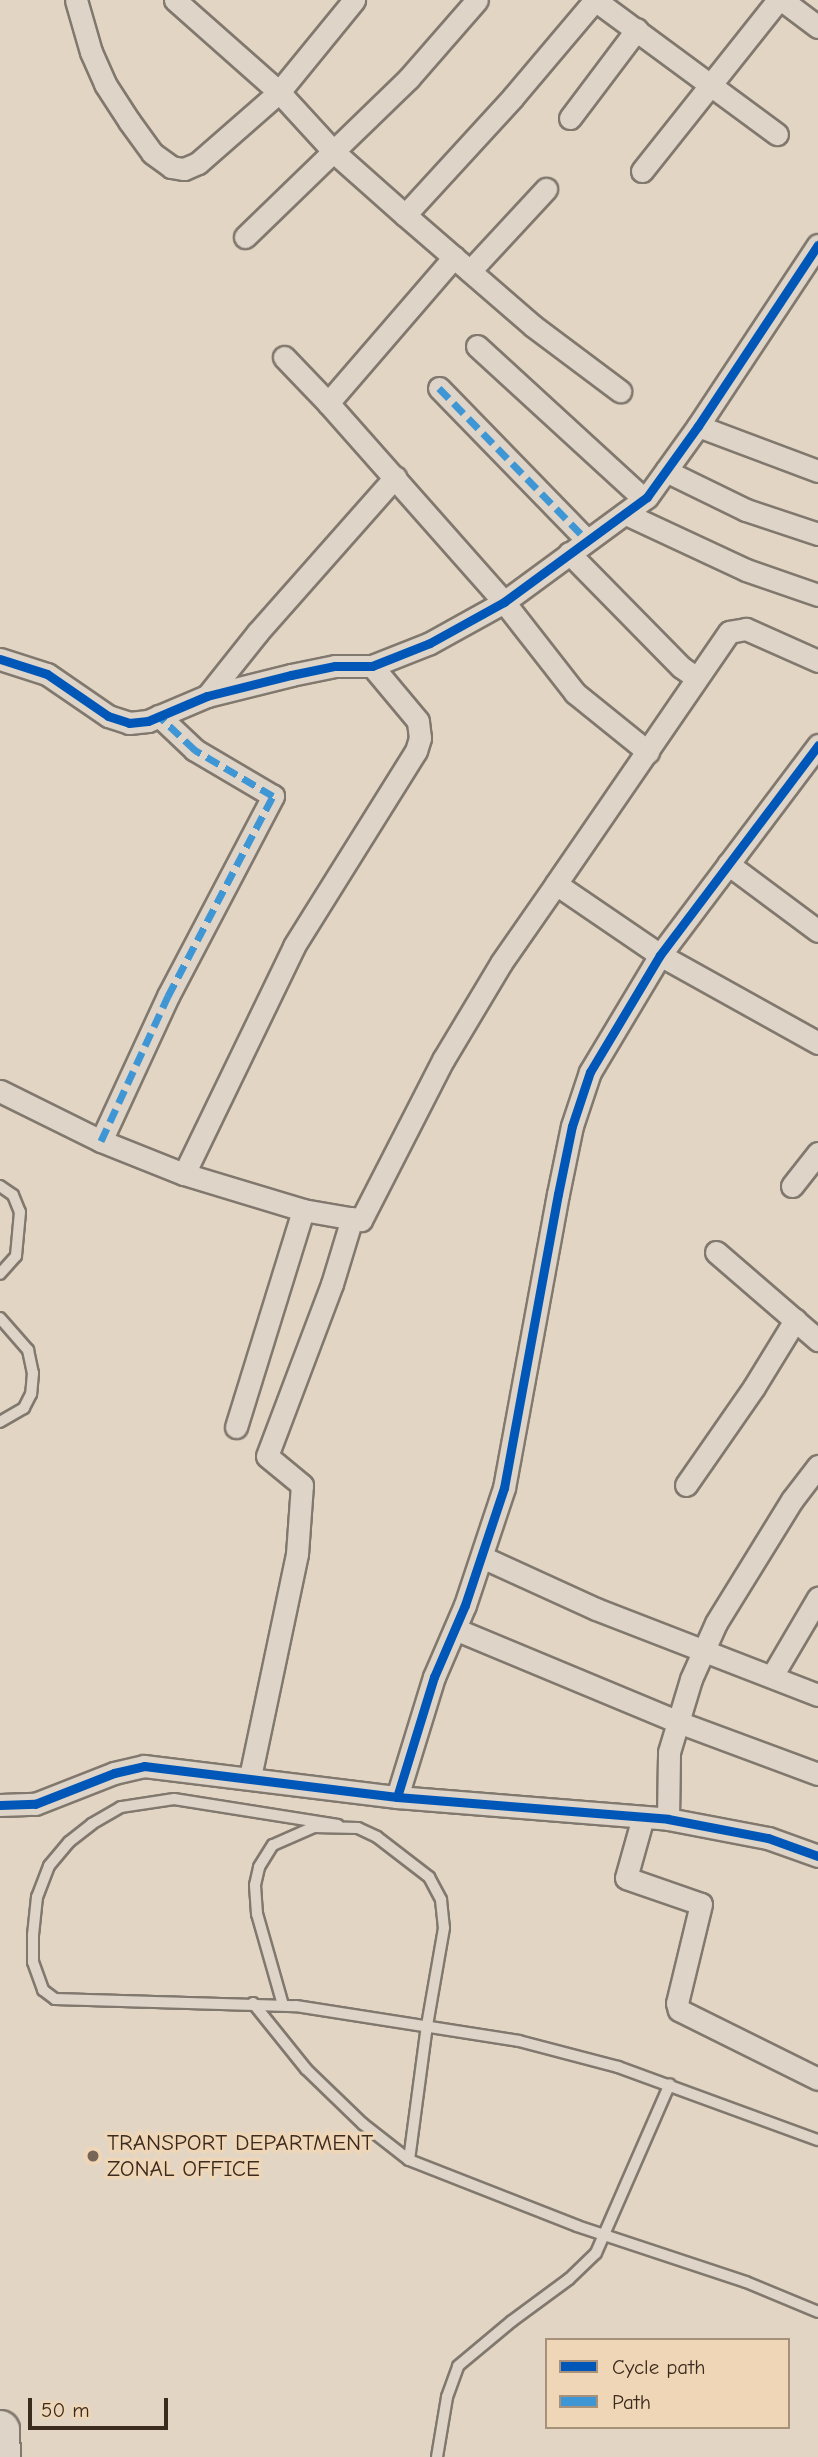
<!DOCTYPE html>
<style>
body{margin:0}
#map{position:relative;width:818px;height:2457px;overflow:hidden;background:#e2d5c4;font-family:"Comic Neue",sans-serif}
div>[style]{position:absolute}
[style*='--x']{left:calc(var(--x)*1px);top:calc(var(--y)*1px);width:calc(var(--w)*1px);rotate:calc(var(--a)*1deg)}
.roads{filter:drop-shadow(2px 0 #81786e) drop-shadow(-2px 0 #81786e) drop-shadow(0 2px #81786e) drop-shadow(0 -2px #81786e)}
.lane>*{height:10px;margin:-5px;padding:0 5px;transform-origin:5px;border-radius:5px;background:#ded4c8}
.street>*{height:21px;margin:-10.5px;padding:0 10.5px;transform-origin:10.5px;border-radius:10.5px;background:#ded4c8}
.highway>*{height:37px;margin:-18.5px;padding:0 18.5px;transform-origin:18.5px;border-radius:18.5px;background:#ded4c8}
.quiet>*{height:7px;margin-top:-3.5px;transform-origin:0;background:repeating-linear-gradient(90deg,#3e96d5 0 14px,transparent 0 21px)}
.cycleway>*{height:9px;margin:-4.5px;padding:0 4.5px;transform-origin:4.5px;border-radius:4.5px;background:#0057b8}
.dots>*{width:19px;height:19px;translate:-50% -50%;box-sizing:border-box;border:4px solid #efd6b7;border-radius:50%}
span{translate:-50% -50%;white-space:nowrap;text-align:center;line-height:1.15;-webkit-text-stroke:7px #efd6b7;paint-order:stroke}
.poi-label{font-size:23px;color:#3b2a1e}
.left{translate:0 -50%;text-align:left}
.legend{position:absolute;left:545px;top:2338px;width:245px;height:91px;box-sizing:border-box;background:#efd6b7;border:2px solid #a7917a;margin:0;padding:9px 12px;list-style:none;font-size:21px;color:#3b2a1e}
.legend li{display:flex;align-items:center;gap:14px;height:35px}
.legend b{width:35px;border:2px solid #a7917a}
.scale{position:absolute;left:28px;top:2398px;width:140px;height:32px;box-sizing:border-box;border:4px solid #3b2a1e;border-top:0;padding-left:9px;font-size:21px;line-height:24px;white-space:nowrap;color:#3b2a1e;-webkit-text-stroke:5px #efd6b7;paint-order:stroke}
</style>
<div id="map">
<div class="roads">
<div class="lane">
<i style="--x:0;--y:1186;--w:16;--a:35"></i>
<i style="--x:13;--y:1195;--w:18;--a:68"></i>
<i style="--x:20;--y:1212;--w:44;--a:95.2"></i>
<i style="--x:16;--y:1256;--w:24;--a:132"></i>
<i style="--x:0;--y:1318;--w:43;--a:48.8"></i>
<i style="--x:28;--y:1350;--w:24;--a:78"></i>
<i style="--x:33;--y:1373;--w:21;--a:95"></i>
<i style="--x:31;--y:1394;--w:16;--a:117"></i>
<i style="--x:24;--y:1408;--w:28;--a:150"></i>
<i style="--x:338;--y:1825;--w:166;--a:-171"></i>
<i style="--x:174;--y:1799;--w:54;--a:171.4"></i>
<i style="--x:121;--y:1807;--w:34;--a:150"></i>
<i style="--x:92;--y:1824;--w:29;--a:142"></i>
<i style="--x:69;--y:1842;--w:31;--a:130"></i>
<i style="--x:49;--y:1866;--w:33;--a:111"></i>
<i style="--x:37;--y:1897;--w:38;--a:96"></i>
<i style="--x:33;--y:1935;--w:27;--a:90"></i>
<i style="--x:33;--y:1962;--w:30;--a:70"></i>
<i style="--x:43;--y:1990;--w:15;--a:37"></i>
<i style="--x:55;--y:1999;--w:241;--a:1.7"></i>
<i style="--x:296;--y:2006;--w:226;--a:8.9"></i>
<i style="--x:519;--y:2041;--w:102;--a:14.7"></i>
<i style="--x:618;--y:2067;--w:213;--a:20.1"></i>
<i style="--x:253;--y:2003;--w:85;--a:51.2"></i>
<i style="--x:306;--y:2069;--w:79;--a:44"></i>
<i style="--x:363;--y:2124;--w:58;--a:38"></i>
<i style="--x:409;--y:2160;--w:180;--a:21.4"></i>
<i style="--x:577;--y:2226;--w:178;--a:18.3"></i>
<i style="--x:746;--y:2282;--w:78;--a:22.6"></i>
<i style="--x:283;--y:2005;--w:95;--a:-105.9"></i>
<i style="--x:257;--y:1914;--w:29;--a:-94"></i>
<i style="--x:255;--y:1885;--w:18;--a:-77"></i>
<i style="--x:259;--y:1867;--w:26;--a:-58"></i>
<i style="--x:273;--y:1845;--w:45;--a:-23.7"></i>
<i style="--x:314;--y:1827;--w:44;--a:1.3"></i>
<i style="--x:358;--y:1828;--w:21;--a:25"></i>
<i style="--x:377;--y:1837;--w:66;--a:37.6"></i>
<i style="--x:429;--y:1877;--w:26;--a:62"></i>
<i style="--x:441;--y:1900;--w:28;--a:84"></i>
<i style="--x:444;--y:1928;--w:98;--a:99.9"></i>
<i style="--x:427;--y:2025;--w:136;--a:97.6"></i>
<i style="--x:437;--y:2457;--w:61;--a:-80.5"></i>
<i style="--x:447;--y:2397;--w:33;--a:-70"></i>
<i style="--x:458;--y:2366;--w:70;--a:-39.8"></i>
<i style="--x:512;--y:2321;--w:71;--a:-36.4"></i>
<i style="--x:569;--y:2279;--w:37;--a:-44"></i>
<i style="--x:596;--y:2253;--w:184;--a:-66.4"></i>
</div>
<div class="street">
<i style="--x:76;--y:0;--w:54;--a:73.9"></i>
<i style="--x:91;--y:52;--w:35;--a:66"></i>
<i style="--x:105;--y:84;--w:44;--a:57"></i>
<i style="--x:129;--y:121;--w:39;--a:54"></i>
<i style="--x:152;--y:153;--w:24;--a:36"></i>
<i style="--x:171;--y:167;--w:13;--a:9"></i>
<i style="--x:184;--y:169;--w:15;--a:-23"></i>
<i style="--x:198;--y:163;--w:108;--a:-41.2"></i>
<i style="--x:279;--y:92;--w:119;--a:-50.8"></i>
<i style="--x:175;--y:0;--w:139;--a:41.5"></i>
<i style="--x:279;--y:92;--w:81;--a:47.5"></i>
<i style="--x:334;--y:152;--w:95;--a:41.6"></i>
<i style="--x:405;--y:215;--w:169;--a:40.9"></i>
<i style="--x:533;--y:326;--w:109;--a:36.8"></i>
<i style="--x:595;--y:0;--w:226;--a:36.4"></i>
<i style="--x:782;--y:0;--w:45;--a:36.9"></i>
<i style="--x:570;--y:118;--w:111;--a:-53"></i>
<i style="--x:642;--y:171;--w:218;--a:-51.5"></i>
<i style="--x:405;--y:215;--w:160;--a:-47.5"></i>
<i style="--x:513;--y:97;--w:127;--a:-49.8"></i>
<i style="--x:245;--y:237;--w:228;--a:-44.1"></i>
<i style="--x:409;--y:78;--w:103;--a:-48.9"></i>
<i style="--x:454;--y:257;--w:193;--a:130.8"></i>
<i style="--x:328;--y:403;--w:266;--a:48.5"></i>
<i style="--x:504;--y:602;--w:115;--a:52"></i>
<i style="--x:575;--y:693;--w:94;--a:38.9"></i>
<i style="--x:470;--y:271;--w:112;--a:-47.2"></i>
<i style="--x:477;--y:346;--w:226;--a:42.5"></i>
<i style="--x:284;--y:357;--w:64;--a:46.3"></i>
<i style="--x:439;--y:388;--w:212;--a:45.8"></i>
<i style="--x:698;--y:426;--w:128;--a:20.6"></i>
<i style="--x:666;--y:471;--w:89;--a:26"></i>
<i style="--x:746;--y:510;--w:76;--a:18.4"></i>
<i style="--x:626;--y:514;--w:132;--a:25"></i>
<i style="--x:746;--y:570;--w:76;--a:19.1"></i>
<i style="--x:569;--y:553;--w:160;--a:45.5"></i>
<i style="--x:681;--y:667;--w:19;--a:35"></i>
<i style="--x:0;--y:659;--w:49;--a:17.7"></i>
<i style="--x:47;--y:674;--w:74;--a:34.5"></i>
<i style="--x:108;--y:716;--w:22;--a:18"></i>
<i style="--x:129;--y:723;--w:19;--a:-6"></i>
<i style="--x:148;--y:721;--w:64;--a:-23"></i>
<i style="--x:207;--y:696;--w:87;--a:-14"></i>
<i style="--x:291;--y:675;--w:45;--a:-11.6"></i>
<i style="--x:335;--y:666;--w:37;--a:0"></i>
<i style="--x:372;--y:666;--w:62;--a:-21.6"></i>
<i style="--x:430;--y:643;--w:85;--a:-29"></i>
<i style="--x:504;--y:602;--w:177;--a:-36.3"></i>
<i style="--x:647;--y:497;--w:87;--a:-54.3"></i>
<i style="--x:698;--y:426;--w:217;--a:-56.5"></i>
<i style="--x:818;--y:661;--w:79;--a:-156"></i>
<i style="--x:746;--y:629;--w:17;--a:170"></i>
<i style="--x:729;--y:632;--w:306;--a:124.5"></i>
<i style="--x:556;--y:884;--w:126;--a:34.3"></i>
<i style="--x:660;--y:955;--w:181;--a:29.1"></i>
<i style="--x:207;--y:696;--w:82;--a:-51.4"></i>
<i style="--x:258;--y:632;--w:207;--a:-48.5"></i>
<i style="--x:728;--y:864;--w:112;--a:36.7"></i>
<i style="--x:0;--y:1091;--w:113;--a:26.3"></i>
<i style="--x:101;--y:1141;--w:89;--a:21.7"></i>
<i style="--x:184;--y:1174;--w:124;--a:16.8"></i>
<i style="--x:303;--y:1210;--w:59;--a:9.8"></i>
<i style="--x:361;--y:1220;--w:180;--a:-62.9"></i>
<i style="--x:443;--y:1060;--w:113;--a:-59.1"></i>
<i style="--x:501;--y:963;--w:96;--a:-55.2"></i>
<i style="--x:101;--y:1141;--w:160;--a:-65.2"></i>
<i style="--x:168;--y:996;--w:226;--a:-62.3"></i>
<i style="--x:273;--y:796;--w:91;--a:-149.5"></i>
<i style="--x:195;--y:750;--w:50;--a:-136.6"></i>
<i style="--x:184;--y:1174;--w:253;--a:-64.2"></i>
<i style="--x:294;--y:946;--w:230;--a:-58"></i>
<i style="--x:416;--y:751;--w:14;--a:-73"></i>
<i style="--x:420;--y:738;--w:17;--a:-97"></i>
<i style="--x:418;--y:721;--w:72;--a:-129.9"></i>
<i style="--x:792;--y:1186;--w:42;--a:-51.8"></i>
<i style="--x:716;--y:1252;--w:135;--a:40.8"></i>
<i style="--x:236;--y:1427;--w:227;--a:-72.8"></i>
<i style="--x:686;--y:1485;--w:119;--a:-55.2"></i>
<i style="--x:754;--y:1387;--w:79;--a:-58.5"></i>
<i style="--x:482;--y:1557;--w:125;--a:24.5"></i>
<i style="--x:596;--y:1609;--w:238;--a:21.2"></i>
<i style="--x:455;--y:1629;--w:242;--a:22.6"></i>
<i style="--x:678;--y:1722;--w:149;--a:20.4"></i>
<i style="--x:772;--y:1676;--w:91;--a:-59.5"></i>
<i style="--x:250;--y:1777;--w:228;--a:-78.1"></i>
<i style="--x:297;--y:1554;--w:69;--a:-85.9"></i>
<i style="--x:302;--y:1485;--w:45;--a:-140.4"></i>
<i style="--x:267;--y:1456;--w:184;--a:-69.3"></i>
<i style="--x:332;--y:1284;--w:69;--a:-73.1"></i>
<i style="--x:397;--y:1797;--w:126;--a:-72.9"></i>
<i style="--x:434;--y:1677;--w:78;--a:-66.7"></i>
<i style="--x:465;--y:1605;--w:123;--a:-71.6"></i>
<i style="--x:504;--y:1488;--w:299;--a:-79.6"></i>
<i style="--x:558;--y:1194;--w:69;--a:-78.4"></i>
<i style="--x:572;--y:1126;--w:57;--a:-71.6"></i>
<i style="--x:590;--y:1072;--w:136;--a:-59.1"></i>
<i style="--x:660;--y:955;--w:263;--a:-53"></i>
<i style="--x:0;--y:1805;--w:35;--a:-2"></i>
<i style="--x:35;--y:1804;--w:85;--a:-21.4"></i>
<i style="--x:114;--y:1773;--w:31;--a:-13"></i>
<i style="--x:144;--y:1766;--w:255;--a:7"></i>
<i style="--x:397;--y:1797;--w:272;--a:4.6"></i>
<i style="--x:668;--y:1819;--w:102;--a:10.8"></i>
<i style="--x:768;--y:1838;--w:53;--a:19.8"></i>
<i style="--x:643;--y:1817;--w:63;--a:105.6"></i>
<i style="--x:626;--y:1878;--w:79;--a:19.1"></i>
<i style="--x:701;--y:1904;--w:102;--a:103.6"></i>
<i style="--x:677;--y:2003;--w:7;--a:74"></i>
<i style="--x:679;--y:2010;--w:155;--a:26.4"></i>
<i style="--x:668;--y:1819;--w:67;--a:-89.1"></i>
<i style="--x:669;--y:1752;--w:76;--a:-73.2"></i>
<i style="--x:691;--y:1679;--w:61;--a:-65.9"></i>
<i style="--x:716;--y:1623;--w:145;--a:-58.3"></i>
<i style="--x:792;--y:1500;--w:43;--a:-52.6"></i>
</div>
<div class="highway">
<i style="--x:0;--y:2429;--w:28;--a:88"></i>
</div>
</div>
<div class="quiet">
<i style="--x:439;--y:388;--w:212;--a:45.8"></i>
<i style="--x:101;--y:1141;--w:160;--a:-65.2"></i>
<i style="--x:168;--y:996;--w:226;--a:-62.3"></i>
<i style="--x:273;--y:796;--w:91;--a:-149.5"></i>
<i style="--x:195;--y:750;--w:50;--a:-136.6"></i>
</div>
<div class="cycleway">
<i style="--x:0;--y:659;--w:49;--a:17.7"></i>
<i style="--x:47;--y:674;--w:74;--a:34.5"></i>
<i style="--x:108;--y:716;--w:22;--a:18"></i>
<i style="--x:129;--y:723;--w:19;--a:-6"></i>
<i style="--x:148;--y:721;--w:64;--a:-23"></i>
<i style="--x:207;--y:696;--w:87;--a:-14"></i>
<i style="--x:291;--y:675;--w:45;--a:-11.6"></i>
<i style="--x:335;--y:666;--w:37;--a:0"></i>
<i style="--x:372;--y:666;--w:62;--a:-21.6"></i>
<i style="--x:430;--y:643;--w:85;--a:-29"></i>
<i style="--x:504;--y:602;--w:177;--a:-36.3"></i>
<i style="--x:647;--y:497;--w:87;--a:-54.3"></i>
<i style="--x:698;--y:426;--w:217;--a:-56.5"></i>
<i style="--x:397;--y:1797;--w:126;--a:-72.9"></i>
<i style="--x:434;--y:1677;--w:78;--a:-66.7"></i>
<i style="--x:465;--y:1605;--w:123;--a:-71.6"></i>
<i style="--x:504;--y:1488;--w:299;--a:-79.6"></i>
<i style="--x:558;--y:1194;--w:69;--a:-78.4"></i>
<i style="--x:572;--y:1126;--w:57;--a:-71.6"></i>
<i style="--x:590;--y:1072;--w:136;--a:-59.1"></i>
<i style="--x:660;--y:955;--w:263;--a:-53"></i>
<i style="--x:0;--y:1805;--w:35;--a:-2"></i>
<i style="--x:35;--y:1804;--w:85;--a:-21.4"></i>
<i style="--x:114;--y:1773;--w:31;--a:-13"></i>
<i style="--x:144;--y:1766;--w:255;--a:7"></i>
<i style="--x:397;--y:1797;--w:272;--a:4.6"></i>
<i style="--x:668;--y:1819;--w:102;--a:10.8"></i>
<i style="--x:768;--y:1838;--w:53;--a:19.8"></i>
</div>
<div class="dots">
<i style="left:93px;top:2156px;background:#756658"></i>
</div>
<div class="poi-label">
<span class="left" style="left:107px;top:2156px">TRANSPORT DEPARTMENT<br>ZONAL OFFICE</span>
</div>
<ul class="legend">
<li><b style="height:9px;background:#0057b8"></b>Cycle path</li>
<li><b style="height:9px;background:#3e96d5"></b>Path</li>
</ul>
<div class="scale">50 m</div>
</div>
